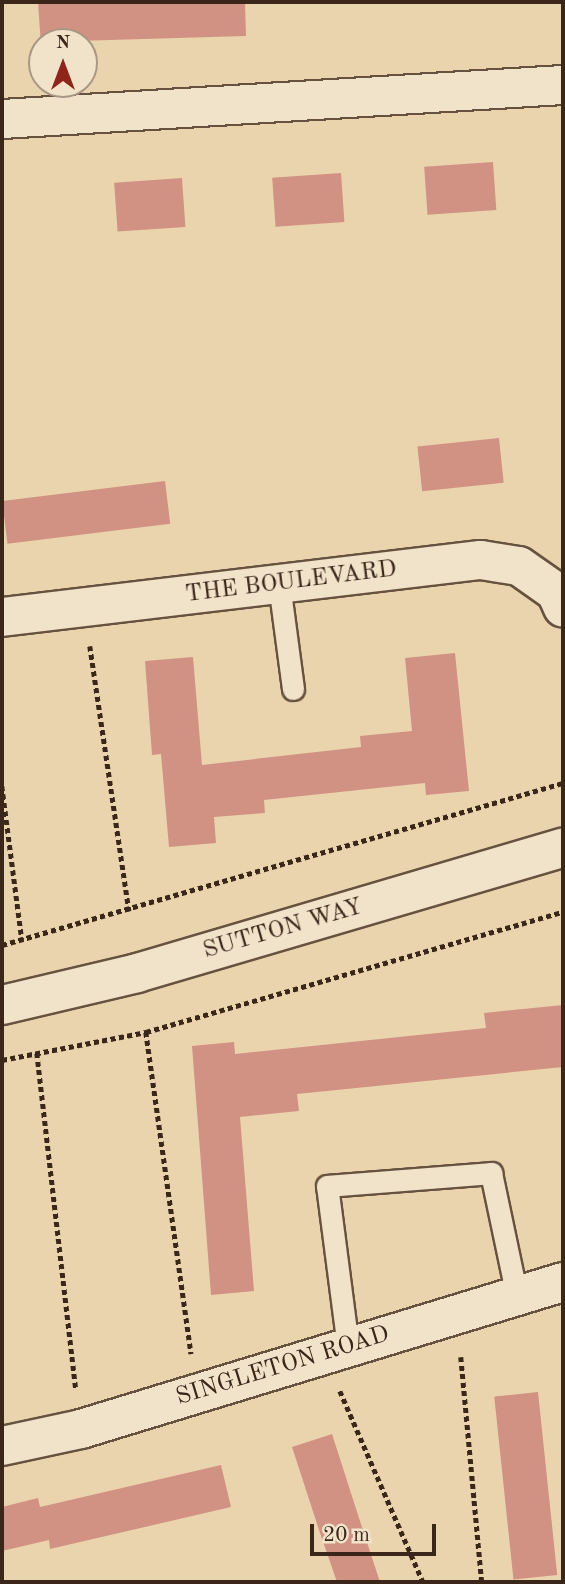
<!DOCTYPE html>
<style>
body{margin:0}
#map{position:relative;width:565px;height:1584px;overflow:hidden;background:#ead4ae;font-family:"Old Standard TT",serif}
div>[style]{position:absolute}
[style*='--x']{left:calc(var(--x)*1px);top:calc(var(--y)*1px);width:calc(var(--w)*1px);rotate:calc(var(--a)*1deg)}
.building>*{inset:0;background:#d29283;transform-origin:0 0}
.path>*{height:4.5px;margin-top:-2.25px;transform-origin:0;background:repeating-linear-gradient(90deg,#3b261a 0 5px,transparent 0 8.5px)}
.roads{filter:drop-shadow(2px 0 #67523f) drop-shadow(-2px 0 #67523f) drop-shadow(0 2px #67523f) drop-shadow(0 -2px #67523f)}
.lane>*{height:21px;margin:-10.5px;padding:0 10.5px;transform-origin:10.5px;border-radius:10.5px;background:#f1e3ca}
.street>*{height:38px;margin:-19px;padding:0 19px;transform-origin:19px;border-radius:19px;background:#f1e3ca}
.secondary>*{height:38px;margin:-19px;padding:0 19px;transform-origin:19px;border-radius:19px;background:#f1e3ca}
span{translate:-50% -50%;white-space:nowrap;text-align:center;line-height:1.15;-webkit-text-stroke:6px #f1e3ca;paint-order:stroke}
.street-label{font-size:24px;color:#3b261a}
.frame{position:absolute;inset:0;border:4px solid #3b261a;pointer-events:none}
.north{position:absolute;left:28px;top:28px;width:70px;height:70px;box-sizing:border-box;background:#f1e3ca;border:2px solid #a89784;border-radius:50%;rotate:0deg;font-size:19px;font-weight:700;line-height:28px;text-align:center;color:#3b261a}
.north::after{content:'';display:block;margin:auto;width:24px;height:32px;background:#8f2418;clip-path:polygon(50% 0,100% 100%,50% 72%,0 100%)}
.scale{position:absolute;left:310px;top:1524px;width:126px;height:32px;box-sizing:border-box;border:4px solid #3b261a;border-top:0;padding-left:9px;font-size:21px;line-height:24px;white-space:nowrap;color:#3b261a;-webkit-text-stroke:5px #f1e3ca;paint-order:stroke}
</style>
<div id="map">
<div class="building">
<i style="clip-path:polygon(38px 2px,245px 2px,246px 36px,42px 42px,41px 46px)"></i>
<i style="left:493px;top:162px;width:48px;height:69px;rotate:86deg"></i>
<i style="left:341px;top:173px;width:49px;height:69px;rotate:86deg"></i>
<i style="left:182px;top:178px;width:49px;height:68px;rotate:86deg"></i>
<i style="left:499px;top:438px;width:45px;height:82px;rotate:84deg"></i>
<i style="left:165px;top:481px;width:43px;height:164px;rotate:83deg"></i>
<i style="clip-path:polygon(455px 653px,469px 791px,426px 795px,425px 783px,264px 800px,265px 813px,214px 817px,216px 843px,169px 847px,161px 754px,152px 755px,145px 661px,193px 657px,202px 765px,361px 747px,360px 736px,412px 731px,405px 658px)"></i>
<i style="clip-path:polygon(563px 1005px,563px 1067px,297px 1094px,299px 1111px,240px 1117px,254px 1291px,211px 1295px,192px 1046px,234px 1042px,235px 1054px,486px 1028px,484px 1013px)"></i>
<i style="left:538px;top:1392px;width:184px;height:44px;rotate:84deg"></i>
<i style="clip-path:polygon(332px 1434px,360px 1521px,380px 1582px,337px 1582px,320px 1533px,292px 1447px)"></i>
<i style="clip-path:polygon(221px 1465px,231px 1507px,50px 1549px,49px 1540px,2px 1551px,2px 1507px,38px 1498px,40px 1507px)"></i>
</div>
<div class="path">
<i style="--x:90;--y:646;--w:268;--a:81.6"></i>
<i style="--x:2;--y:786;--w:155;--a:82.6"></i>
<i style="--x:2;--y:945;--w:584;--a:-16.11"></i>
<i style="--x:146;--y:1032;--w:325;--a:82"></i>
<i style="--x:37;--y:1053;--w:339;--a:83.4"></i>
<i style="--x:2;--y:1060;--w:147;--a:-11"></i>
<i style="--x:146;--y:1032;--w:434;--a:-16.1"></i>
<i style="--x:461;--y:1357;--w:226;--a:84.7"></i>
<i style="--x:340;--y:1391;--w:208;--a:66.5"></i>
</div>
<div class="roads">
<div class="lane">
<i style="--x:279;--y:584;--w:106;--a:82.4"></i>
<i style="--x:348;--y:1347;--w:162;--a:-97.4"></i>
<i style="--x:327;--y:1186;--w:165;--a:-4.5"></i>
<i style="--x:491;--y:1173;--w:126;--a:78.1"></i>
</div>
<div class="street">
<i style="--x:2;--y:119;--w:562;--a:-3.47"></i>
<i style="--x:2;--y:617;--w:482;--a:-6.8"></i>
<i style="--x:481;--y:560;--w:38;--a:9"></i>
<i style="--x:519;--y:566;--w:45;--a:35.1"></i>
<i style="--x:556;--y:592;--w:17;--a:66"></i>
<i style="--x:2;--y:1446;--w:81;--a:-12.1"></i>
<i style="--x:81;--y:1429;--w:504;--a:-16.96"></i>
</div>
<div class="secondary">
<i style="--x:2;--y:1005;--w:139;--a:-13.3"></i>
<i style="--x:137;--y:973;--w:444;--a:-16.4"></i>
</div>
</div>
<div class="street-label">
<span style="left:291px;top:583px;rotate:-7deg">THE BOULEVARD</span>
<span style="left:283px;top:930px;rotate:-16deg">SUTTON WAY</span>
<span style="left:283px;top:1367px;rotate:-17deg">SINGLETON ROAD</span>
</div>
<div class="frame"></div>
<div class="north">N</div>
<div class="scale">20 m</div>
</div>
